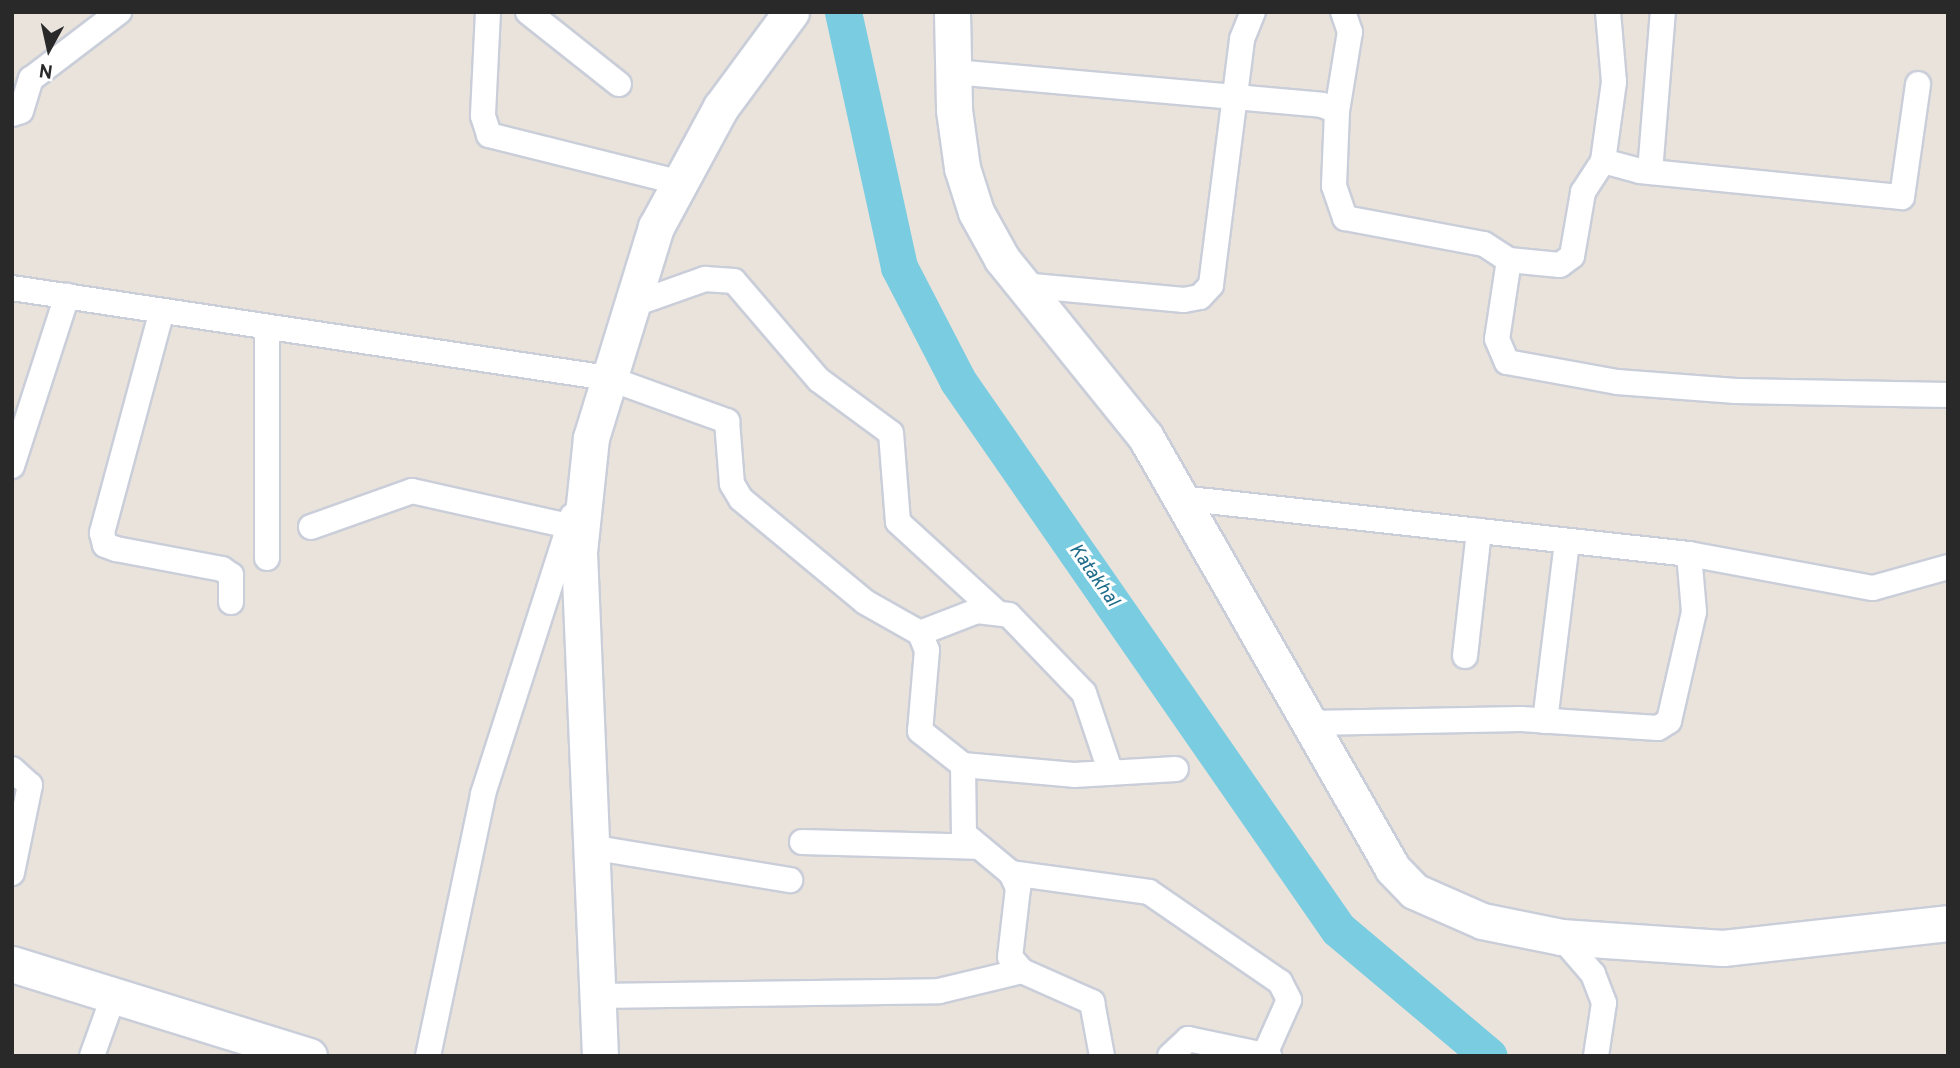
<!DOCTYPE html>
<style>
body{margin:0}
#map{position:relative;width:1960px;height:1068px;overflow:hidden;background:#e9e3dc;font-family:Overpass,sans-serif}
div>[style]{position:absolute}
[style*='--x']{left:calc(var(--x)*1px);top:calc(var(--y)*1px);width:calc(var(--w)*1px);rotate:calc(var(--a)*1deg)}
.river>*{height:37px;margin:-18.5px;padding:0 18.5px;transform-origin:18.5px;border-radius:18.5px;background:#7acce0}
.roads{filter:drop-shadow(2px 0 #caced9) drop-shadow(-2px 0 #caced9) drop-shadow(0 2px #caced9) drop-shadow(0 -2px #caced9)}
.street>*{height:24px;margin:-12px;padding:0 12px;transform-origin:12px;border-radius:12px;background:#fff}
.secondary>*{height:35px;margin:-17.5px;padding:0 17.5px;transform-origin:17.5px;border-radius:17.5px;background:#fff}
span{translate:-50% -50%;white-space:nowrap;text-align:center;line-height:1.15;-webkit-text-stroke:6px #fff;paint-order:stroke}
.water-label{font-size:19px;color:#1c6b89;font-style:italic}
.frame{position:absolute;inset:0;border:14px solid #292929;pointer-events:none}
.north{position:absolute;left:14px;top:14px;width:70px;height:70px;-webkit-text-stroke:5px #fff;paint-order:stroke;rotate:188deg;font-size:19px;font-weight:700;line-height:28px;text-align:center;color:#292929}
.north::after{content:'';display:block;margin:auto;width:24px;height:32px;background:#292929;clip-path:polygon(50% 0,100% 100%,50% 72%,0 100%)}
</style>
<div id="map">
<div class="river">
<i style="--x:843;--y:12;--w:261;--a:77.6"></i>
<i style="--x:899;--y:267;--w:128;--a:62.6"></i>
<i style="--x:958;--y:381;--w:667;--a:55.26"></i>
<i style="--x:1338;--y:929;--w:197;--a:40.1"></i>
</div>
<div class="roads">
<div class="street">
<i style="--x:488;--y:12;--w:104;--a:92.8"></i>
<i style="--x:483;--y:116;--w:20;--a:72"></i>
<i style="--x:489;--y:135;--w:195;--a:14"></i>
<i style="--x:528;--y:12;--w:116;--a:38.4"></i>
<i style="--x:954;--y:72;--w:369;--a:5.1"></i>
<i style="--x:1322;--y:105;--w:16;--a:22"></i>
<i style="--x:1337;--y:111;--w:75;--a:92.3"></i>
<i style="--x:1334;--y:186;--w:34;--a:71"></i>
<i style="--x:1345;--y:218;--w:141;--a:10.6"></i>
<i style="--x:1484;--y:244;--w:30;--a:33"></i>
<i style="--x:1509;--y:260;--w:80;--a:98.6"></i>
<i style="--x:1497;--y:339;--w:25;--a:67"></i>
<i style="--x:1507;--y:362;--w:112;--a:10.3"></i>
<i style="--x:1617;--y:382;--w:119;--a:4.3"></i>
<i style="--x:1736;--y:391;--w:212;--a:1.1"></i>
<i style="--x:1337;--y:111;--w:80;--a:-80.7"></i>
<i style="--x:1350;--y:32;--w:21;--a:-109"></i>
<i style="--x:12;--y:114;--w:9;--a:-18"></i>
<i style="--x:21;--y:111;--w:34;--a:-73"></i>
<i style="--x:31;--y:79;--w:111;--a:-37.3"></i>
<i style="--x:1603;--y:161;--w:38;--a:15"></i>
<i style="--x:1640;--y:171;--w:263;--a:5.7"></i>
<i style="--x:1902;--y:197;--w:114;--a:-81.9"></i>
<i style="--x:1650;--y:172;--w:161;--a:-85.4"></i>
<i style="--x:1509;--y:260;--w:51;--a:5.6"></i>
<i style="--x:1560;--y:265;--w:15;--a:-37"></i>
<i style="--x:1572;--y:256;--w:65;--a:-80.2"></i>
<i style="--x:1583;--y:192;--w:37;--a:-57"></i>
<i style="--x:1603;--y:161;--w:80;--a:-82.1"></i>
<i style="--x:1614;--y:82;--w:70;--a:-94.9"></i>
<i style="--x:1022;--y:285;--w:163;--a:5.3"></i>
<i style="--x:1184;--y:300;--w:16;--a:-11"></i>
<i style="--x:1200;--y:297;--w:16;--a:-47"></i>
<i style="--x:1211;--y:285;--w:248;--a:-82.8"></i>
<i style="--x:1242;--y:39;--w:29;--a:-68"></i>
<i style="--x:12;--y:288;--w:603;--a:8.59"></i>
<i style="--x:608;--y:378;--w:127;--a:19.9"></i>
<i style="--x:727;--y:421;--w:63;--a:85.5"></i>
<i style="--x:732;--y:484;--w:17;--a:59"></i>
<i style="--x:741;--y:499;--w:161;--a:39.7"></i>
<i style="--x:865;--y:602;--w:63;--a:29.4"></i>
<i style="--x:920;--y:633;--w:18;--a:68"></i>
<i style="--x:927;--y:650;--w:81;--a:94.9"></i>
<i style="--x:920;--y:731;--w:55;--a:38.3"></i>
<i style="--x:963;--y:765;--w:69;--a:89.2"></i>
<i style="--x:964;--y:834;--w:61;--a:39.7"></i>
<i style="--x:1011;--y:873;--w:17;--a:65"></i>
<i style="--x:1018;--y:888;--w:69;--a:96.6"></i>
<i style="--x:1010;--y:957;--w:18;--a:49"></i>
<i style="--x:1022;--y:971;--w:77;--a:23.9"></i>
<i style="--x:1092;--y:1002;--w:55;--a:79.5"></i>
<i style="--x:629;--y:306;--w:81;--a:-19.6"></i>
<i style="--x:705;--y:279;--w:29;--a:4"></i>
<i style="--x:734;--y:281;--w:130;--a:49.4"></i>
<i style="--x:819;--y:380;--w:89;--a:36.4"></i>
<i style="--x:891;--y:433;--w:89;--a:85.5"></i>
<i style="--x:898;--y:522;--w:132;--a:42.5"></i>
<i style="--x:161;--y:314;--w:227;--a:105.1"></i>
<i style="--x:102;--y:533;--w:12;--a:76"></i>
<i style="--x:105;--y:545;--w:12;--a:20"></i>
<i style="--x:116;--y:549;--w:108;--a:10.7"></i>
<i style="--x:222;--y:569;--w:11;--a:34"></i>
<i style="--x:231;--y:575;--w:27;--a:90"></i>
<i style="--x:267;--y:329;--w:229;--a:90"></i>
<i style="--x:12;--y:466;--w:179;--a:-72.1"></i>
<i style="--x:1180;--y:498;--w:512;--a:6.28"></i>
<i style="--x:1689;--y:554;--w:187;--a:10.5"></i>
<i style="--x:1873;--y:588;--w:78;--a:-15.6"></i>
<i style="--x:311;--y:527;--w:107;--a:-19.6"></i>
<i style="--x:412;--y:491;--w:160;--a:12.6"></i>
<i style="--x:920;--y:633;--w:61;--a:-21.1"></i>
<i style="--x:977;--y:611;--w:32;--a:7"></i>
<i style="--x:1009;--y:615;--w:108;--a:46.1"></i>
<i style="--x:1084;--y:693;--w:84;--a:71.4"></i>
<i style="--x:1465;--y:656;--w:126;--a:-83.6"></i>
<i style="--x:1545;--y:721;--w:181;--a:-83"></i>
<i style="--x:1311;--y:723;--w:210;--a:-1.1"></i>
<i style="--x:1521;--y:719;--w:137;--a:3.8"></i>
<i style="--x:1658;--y:728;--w:13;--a:-32"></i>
<i style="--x:1669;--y:721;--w:112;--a:-77.1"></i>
<i style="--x:1694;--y:612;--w:58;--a:-94.9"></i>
<i style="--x:963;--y:765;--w:111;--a:5.1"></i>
<i style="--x:1074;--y:775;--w:102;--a:-3.4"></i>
<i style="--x:12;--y:769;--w:24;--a:42"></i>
<i style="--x:30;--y:785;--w:90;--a:101.6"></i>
<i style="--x:802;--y:842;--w:174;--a:1.6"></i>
<i style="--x:590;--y:847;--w:203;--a:9.4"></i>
<i style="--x:1011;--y:873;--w:139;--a:7.8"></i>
<i style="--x:1149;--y:892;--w:159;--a:34.5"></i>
<i style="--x:1280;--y:982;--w:20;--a:63"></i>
<i style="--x:1289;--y:1000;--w:59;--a:114"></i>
<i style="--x:1561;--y:937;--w:49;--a:49.1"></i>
<i style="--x:1593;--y:974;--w:31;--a:69"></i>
<i style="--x:1604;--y:1003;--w:54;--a:98.6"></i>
<i style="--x:597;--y:996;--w:342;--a:-0.8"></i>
<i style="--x:939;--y:991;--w:85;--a:-13.5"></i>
<i style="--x:92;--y:1056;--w:59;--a:-70.3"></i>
<i style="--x:428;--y:1056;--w:268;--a:-78.1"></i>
<i style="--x:483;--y:794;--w:292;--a:-72.2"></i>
<i style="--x:1170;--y:1056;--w:25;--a:-43"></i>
<i style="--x:1188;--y:1039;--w:83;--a:11.9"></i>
</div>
<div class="secondary">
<i style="--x:952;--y:12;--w:98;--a:88.8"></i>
<i style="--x:954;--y:110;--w:59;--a:82.1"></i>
<i style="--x:962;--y:168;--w:46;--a:72.3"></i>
<i style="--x:976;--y:212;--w:54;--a:61"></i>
<i style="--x:1002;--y:259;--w:228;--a:51.1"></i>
<i style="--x:1145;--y:436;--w:498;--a:60.2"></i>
<i style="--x:1392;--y:868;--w:32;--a:46"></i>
<i style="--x:1414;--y:891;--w:74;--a:23.8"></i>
<i style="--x:1482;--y:921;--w:81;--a:11.4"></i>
<i style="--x:1561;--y:937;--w:162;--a:3.9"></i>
<i style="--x:1723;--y:948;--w:226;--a:-6.3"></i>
<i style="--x:12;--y:964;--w:311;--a:17.2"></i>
<i style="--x:600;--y:1056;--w:504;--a:-92.39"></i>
<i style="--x:579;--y:552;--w:115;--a:-84"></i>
<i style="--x:591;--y:438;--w:221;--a:-72.9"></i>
<i style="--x:656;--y:227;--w:136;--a:-61.6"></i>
<i style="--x:721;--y:107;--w:118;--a:-53.6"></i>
</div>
</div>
<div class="water-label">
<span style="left:1093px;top:576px;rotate:55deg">Katakhal</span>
</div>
<div class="frame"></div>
<div class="north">N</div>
</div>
